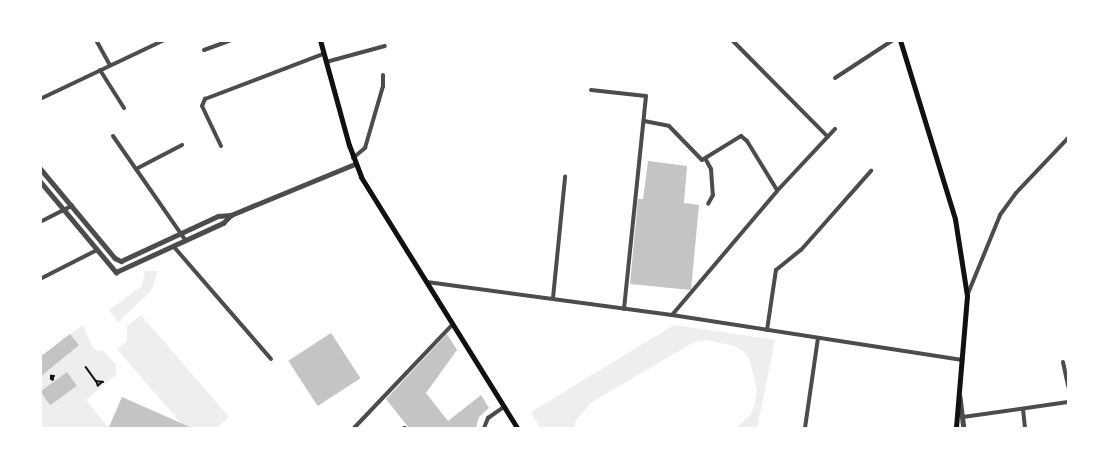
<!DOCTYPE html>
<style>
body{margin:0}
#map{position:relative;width:1109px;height:469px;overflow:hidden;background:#fff;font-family:Barlow,sans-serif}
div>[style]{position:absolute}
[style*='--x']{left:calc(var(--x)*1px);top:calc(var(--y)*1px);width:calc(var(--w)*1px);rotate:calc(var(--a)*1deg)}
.green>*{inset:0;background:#eee}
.building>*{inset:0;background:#c4c4c4;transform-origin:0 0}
.path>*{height:1.5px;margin:-0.75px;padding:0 0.75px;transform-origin:0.75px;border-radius:0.75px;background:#111}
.minor>*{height:4px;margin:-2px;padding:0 2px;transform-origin:2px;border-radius:2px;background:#4c4c4c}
.tertiary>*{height:4.5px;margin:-2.25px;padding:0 2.25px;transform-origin:2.25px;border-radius:2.25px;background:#4c4c4c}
.secondary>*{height:5px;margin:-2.5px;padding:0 2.5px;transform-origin:2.5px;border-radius:2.5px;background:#111}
span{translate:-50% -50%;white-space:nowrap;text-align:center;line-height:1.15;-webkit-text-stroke:6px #fff;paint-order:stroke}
.frame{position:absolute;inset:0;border:42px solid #fff;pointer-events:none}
</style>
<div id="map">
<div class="green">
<i style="clip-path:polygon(145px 271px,158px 271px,151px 291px,118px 322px,109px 310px,142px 286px)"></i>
<i style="clip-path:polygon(141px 315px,229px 417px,216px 428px,185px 428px,117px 349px,127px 341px,127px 326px)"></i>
<i style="clip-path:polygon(83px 325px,92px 346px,97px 351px,102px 350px,116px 364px,116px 375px,86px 400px,109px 428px,41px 428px,41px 365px,63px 347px,61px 340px)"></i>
<i style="clip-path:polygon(674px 325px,775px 340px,757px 428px,736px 428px,751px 414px,755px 403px,757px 390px,750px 361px,745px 353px,735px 346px,706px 340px,694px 342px,592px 402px,576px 420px,574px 428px,540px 428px,531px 412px)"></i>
</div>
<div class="building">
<i style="clip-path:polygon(648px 161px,687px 166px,684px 203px,699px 205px,691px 290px,630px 284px,638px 199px,643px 199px)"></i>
<i style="left:331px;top:333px;width:54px;height:51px;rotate:57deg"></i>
<i style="clip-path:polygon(70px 334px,79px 345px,40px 377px,40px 357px)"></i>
<i style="clip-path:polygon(447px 334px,457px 350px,426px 393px,448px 421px,481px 395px,489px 408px,479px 417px,476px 428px,409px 428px,386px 399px)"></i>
<i style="left:67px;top:372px;width:17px;height:33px;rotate:54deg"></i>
<i style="clip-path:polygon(122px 397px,192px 428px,109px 427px)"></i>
</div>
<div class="path">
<i style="--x:86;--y:367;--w:17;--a:54"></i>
<i style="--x:96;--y:381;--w:7;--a:8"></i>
<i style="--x:103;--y:382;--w:6;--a:141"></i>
<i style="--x:98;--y:386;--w:5;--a:-112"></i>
<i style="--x:51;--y:376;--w:3;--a:0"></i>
<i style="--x:54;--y:376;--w:4;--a:104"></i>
<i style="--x:53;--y:380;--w:2;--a:-153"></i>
<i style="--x:51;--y:379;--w:3;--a:-90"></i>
<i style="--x:40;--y:389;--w:5;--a:90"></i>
</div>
<div class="minor">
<i style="--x:96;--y:40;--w:29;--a:61"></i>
<i style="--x:732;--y:40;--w:136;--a:45.3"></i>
<i style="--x:204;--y:50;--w:29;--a:-20"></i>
<i style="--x:326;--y:62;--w:61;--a:-15.2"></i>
<i style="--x:100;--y:70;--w:45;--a:57.7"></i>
<i style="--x:835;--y:78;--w:69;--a:-33.2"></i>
<i style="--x:591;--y:90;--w:55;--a:6.2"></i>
<i style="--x:646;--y:96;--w:214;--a:95.9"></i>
<i style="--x:40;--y:99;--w:137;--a:-25.4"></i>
<i style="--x:644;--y:121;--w:25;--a:11"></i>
<i style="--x:669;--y:126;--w:47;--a:45.9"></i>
<i style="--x:702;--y:160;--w:46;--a:-31.6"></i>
<i style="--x:741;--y:136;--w:8;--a:40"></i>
<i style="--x:747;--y:141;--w:57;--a:58.5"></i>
<i style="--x:113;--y:136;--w:128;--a:55.2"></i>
<i style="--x:221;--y:146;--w:44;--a:-115.4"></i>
<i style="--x:202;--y:106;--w:8;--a:-67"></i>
<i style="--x:205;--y:99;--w:126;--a:-20.9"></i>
<i style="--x:353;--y:158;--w:16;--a:-40"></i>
<i style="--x:365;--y:148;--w:65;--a:-73.8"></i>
<i style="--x:383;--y:86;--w:11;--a:-90"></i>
<i style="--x:706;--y:160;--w:10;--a:61"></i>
<i style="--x:711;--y:169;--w:26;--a:86"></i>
<i style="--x:713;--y:195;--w:10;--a:119"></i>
<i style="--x:136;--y:169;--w:52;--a:-27.6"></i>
<i style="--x:40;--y:222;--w:36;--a:-27"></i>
<i style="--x:174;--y:247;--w:148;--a:49.1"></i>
<i style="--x:40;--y:279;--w:64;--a:-27"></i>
<i style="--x:427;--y:282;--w:247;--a:7.7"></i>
<i style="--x:672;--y:315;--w:294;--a:8.8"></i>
<i style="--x:967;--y:296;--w:87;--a:-67.8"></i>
<i style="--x:1000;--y:215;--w:27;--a:-54"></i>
<i style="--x:1016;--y:193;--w:76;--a:-46.6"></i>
<i style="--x:553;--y:298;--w:122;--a:-84.3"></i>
<i style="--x:672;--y:315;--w:162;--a:-49.7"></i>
<i style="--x:777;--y:191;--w:85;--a:-46.9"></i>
<i style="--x:767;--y:330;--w:61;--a:-81.5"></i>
<i style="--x:776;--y:270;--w:32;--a:-39"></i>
<i style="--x:801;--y:250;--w:106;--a:-48.5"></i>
<i style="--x:1063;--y:362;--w:25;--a:78"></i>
<i style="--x:1023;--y:409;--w:19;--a:84"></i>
<i style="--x:963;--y:417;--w:106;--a:-8.1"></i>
<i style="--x:354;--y:428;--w:142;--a:-46.4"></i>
<i style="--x:404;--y:428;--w:1;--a:0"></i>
<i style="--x:484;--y:428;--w:11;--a:-68"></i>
<i style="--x:488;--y:418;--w:19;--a:-35"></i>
<i style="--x:805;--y:428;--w:91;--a:-81.8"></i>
</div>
<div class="tertiary">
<i style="--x:40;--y:168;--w:117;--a:50.2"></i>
<i style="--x:115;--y:258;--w:7;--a:27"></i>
<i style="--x:121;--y:261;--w:107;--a:-24.9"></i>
<i style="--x:218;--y:216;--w:13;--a:-4"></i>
<i style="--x:231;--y:215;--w:134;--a:-22.4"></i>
<i style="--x:40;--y:181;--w:119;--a:50.1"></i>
<i style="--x:116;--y:272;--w:118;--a:-24.6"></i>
<i style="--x:223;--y:223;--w:11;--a:-45"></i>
<i style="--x:960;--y:397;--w:31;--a:83"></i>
</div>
<div class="secondary">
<i style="--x:320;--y:40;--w:109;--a:74.6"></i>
<i style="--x:349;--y:145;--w:34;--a:69"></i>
<i style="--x:361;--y:177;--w:296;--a:58.1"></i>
<i style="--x:900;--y:40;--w:187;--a:72.9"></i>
<i style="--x:955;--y:219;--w:78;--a:81.1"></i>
<i style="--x:967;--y:296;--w:132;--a:94.8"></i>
</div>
<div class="frame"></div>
</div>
